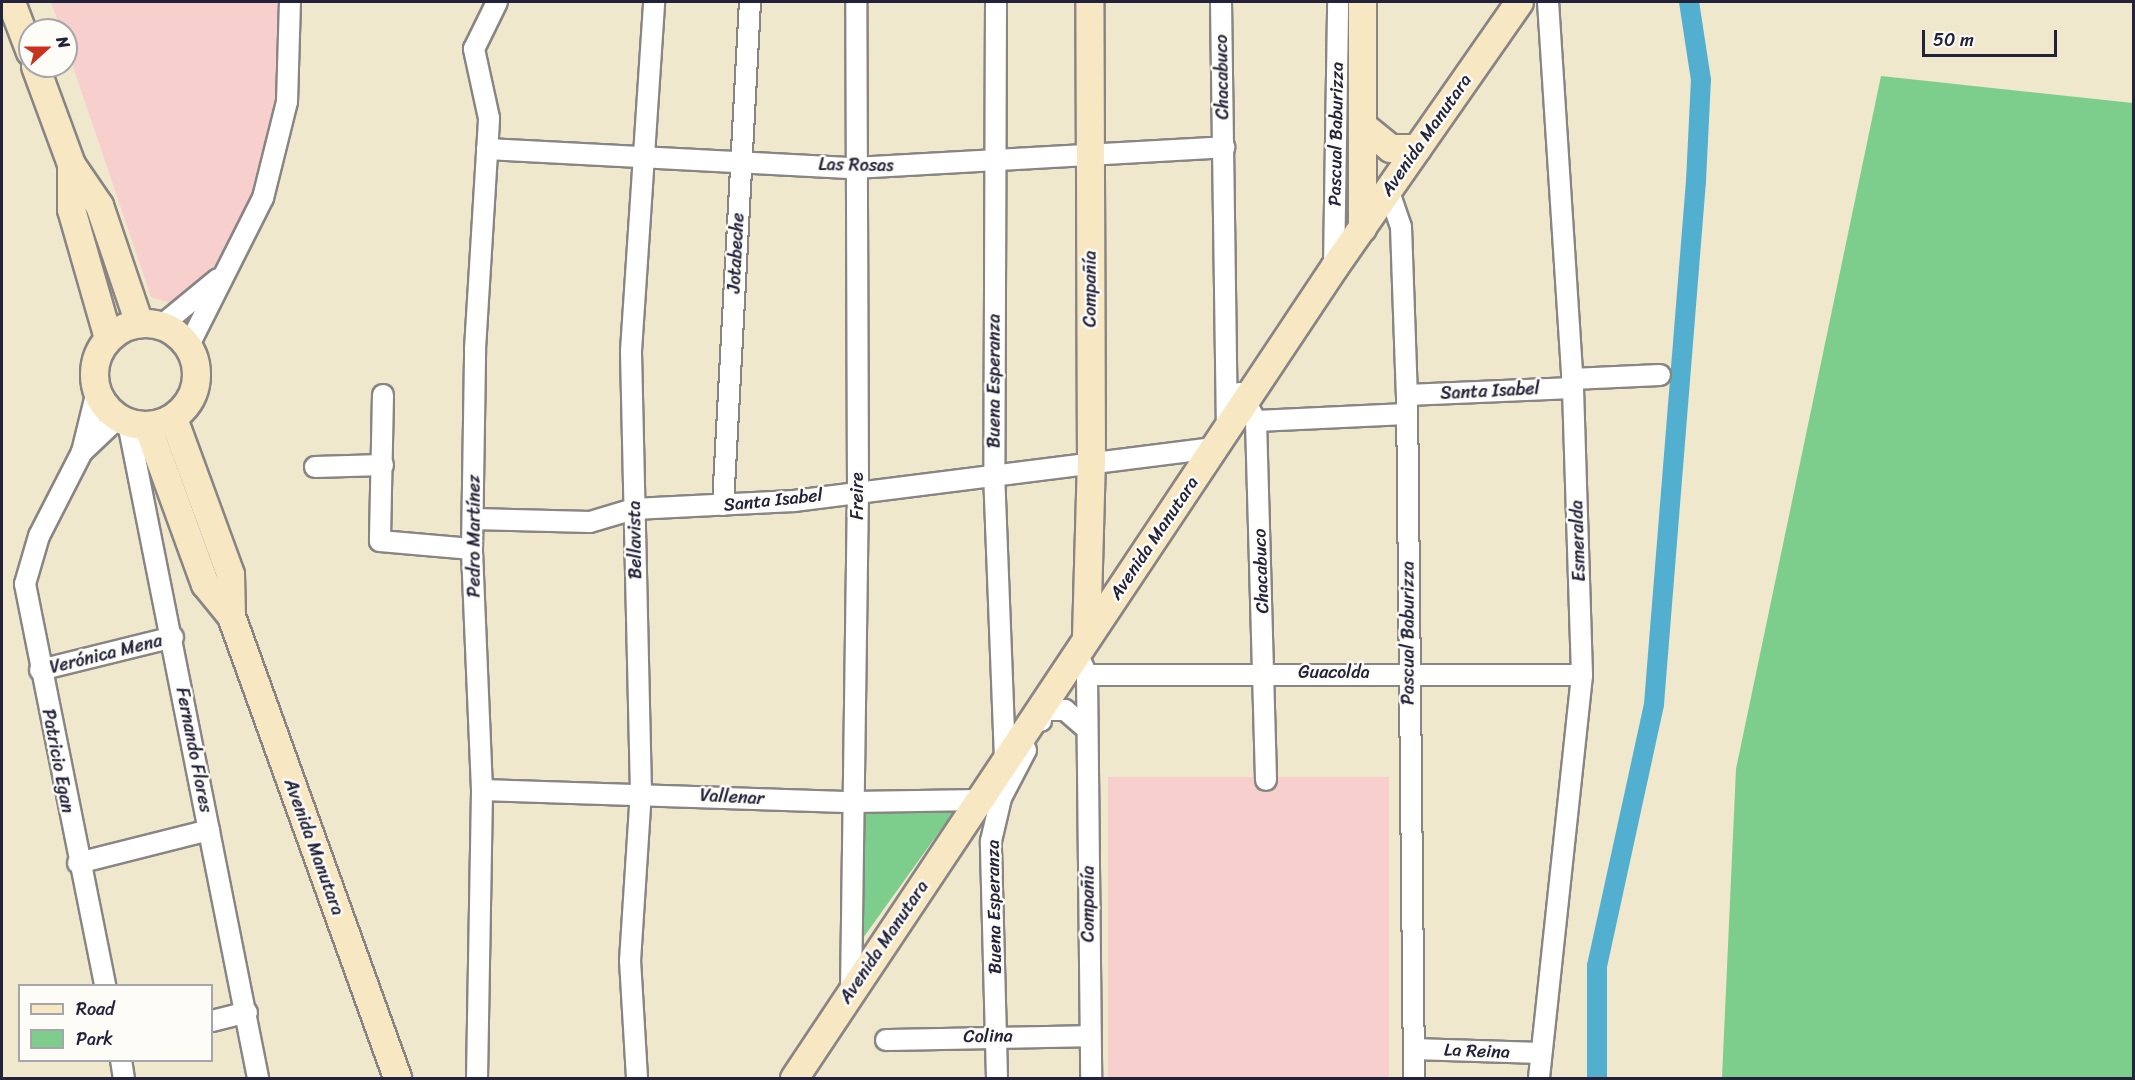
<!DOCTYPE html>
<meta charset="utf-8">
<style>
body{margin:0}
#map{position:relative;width:2135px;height:1080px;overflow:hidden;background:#efe8cd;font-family:Sriracha,sans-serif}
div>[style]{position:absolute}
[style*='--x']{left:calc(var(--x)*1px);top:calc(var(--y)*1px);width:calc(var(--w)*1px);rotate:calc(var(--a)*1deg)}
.built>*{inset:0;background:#f7d0ce;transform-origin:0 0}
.green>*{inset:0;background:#7dcd8d}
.canal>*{height:20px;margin:-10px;padding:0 10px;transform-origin:10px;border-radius:10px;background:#52afd0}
.roads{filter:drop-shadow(2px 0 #888584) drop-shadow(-2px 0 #888584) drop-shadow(0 2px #888584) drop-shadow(0 -2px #888584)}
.street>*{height:20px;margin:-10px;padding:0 10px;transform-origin:10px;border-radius:10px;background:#fff}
.secondary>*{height:27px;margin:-13.5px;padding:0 13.5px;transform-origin:13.5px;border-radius:13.5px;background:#f8e7c3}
.secondary>.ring{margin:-13.5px;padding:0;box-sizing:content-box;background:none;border:27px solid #f8e7c3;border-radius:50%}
span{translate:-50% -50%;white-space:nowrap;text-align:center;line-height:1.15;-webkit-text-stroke:5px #fdfcf7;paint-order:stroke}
.street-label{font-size:18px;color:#22223b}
.frame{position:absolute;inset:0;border:3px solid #22223b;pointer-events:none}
.legend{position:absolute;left:18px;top:984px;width:195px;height:78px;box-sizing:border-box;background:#fdfcf7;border:2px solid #a5a5ac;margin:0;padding:8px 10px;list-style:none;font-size:18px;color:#22223b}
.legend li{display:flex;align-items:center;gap:12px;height:30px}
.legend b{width:30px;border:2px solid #a5a5ac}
.north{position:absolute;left:18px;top:18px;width:60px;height:60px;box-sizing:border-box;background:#fdfcf7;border:2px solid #a5a5ac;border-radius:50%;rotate:69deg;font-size:16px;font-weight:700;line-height:24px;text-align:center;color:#22223b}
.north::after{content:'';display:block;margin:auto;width:21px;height:27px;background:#c8321e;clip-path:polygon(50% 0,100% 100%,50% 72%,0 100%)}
.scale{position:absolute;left:1922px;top:30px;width:135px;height:27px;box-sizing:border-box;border:3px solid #22223b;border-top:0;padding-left:8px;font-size:18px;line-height:21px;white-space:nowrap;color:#22223b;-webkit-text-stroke:4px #fdfcf7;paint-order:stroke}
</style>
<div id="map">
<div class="built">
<i style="clip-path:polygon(51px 2px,277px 2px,284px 93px,262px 193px,216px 276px,175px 305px,151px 297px,66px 46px,66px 30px,61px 30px)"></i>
<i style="left:1389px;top:777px;width:301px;height:281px;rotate:90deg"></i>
</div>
<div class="green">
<i style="clip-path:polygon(1881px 76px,2133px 103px,2133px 1078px,1722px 1078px,1736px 769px)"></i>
<i style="clip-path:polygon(862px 803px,957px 807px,858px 945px)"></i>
</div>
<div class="canal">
<i style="--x:1597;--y:1078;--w:112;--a:-90"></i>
<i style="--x:1597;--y:966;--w:268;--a:-77.7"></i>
<i style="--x:1654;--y:704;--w:525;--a:-85.41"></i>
<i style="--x:1696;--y:181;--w:101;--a:-87.2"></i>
<i style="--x:1701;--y:80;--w:79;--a:-98.7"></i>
</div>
<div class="roads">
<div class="street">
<i style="--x:996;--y:2;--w:470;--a:90.2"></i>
<i style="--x:994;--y:472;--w:288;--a:87.8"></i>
<i style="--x:1221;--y:2;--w:426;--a:89.2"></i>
<i style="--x:487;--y:149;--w:367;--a:3"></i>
<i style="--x:854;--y:168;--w:371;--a:-3.2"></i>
<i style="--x:1388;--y:189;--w:40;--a:71.1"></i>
<i style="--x:1401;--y:227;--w:168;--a:88"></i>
<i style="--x:1407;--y:395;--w:683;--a:89.41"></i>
<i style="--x:1334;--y:267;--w:265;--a:-89.1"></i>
<i style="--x:162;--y:325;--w:72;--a:-39.4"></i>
<i style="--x:188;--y:347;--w:167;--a:-63.3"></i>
<i style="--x:263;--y:198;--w:99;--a:-76"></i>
<i style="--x:287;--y:102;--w:100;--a:-88.3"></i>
<i style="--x:1572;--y:379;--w:88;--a:-2.6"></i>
<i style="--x:97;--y:391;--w:63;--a:103.8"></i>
<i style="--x:82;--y:452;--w:94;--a:117.1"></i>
<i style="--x:39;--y:536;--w:50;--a:106.3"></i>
<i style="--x:25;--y:584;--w:410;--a:78.7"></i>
<i style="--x:1240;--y:393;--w:32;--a:60"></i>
<i style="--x:1256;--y:421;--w:359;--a:88.4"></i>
<i style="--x:383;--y:395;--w:146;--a:91.2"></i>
<i style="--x:380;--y:541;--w:92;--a:5"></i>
<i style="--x:1407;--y:395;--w:166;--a:-2.4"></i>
<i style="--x:1256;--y:421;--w:151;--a:-2.7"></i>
<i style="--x:128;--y:423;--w:668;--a:78.77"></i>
<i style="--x:82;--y:452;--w:50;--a:-43.4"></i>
<i style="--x:315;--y:467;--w:68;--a:-1.7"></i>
<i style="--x:723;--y:505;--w:504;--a:-86.93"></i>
<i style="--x:474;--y:519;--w:116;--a:1.5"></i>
<i style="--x:590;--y:522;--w:46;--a:-16.5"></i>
<i style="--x:634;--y:509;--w:160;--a:-2.9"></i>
<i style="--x:794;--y:501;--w:425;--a:-7.2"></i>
<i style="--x:1081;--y:662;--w:14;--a:65"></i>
<i style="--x:1087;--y:675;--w:403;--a:89.4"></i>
<i style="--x:40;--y:670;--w:137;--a:-13.9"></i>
<i style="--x:1087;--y:675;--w:495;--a:0"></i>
<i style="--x:1041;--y:721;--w:11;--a:-90"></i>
<i style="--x:1041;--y:710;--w:24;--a:0"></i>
<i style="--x:1065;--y:710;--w:29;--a:41"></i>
<i style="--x:482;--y:790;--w:371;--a:1.9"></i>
<i style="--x:853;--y:802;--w:128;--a:-0.9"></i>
<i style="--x:78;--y:863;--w:135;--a:-14.1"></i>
<i style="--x:851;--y:991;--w:502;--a:-89.2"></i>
<i style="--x:858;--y:489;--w:487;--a:-90.2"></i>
<i style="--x:212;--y:1021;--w:36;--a:-14"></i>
<i style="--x:886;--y:1040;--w:203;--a:-1.1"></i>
<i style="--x:1415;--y:1049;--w:124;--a:1.8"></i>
<i style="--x:121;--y:1060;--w:18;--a:81"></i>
<i style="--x:477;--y:1078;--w:288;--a:-89"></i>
<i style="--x:482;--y:790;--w:241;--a:-92.4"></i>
<i style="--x:472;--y:549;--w:200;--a:-89.1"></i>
<i style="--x:475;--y:349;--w:231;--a:-86.5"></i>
<i style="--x:489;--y:118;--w:71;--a:-102.3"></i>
<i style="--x:474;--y:49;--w:52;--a:-63.9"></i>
<i style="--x:637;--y:1078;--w:117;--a:-93.4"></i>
<i style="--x:630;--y:961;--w:168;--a:-86.3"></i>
<i style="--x:641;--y:793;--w:442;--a:-91.3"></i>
<i style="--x:631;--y:351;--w:350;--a:-86.2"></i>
<i style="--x:997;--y:1078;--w:237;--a:-91.5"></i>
<i style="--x:991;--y:841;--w:44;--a:-76.9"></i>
<i style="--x:1001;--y:798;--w:54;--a:-62.5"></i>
<i style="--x:1539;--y:1078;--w:405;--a:-83.9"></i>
<i style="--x:1582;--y:675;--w:287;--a:-91.8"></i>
<i style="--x:1573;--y:388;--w:387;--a:-93.7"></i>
</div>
<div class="secondary">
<i style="--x:11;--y:2;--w:53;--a:69.2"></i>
<i style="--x:35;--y:66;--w:104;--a:69.8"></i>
<i style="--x:71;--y:164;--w:50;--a:55.7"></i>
<i style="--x:99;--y:205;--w:125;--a:71.3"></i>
<i style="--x:1362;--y:125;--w:36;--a:39"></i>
<i style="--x:1390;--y:148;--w:27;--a:0"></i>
<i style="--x:71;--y:164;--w:45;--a:90"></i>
<i style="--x:71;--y:209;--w:134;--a:74"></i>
<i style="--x:1362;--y:228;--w:226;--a:-90"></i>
<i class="ring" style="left:94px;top:323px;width:75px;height:75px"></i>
<i style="--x:173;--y:418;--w:166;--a:69.9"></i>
<i style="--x:230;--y:574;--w:42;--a:88.6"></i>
<i style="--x:231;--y:616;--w:491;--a:70.2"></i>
<i style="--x:147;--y:425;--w:169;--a:70"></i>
<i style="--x:205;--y:584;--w:41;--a:50.9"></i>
<i style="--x:1086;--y:637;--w:176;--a:-88.4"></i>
<i style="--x:1091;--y:461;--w:459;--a:-90.2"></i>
<i style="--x:794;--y:1078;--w:974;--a:-56.34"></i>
<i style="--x:1334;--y:267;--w:323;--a:-55.1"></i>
</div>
</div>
<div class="street-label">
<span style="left:1222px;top:77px;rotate:-91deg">Chacabuco</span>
<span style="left:1336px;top:134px;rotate:-89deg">Pascual Baburizza</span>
<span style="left:1426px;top:135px;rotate:-55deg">Avenida Manutara</span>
<span style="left:856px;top:165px;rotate:1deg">Las Rosas</span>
<span style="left:736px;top:253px;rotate:-87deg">Jotabeche</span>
<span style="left:1090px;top:289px;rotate:-90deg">Compañía</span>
<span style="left:994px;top:381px;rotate:-90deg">Buena Esperanza</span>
<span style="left:1490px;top:391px;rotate:-3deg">Santa Isabel</span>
<span style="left:857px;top:496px;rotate:-90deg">Freire</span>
<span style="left:773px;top:500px;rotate:-6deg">Santa Isabel</span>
<span style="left:474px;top:536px;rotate:-90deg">Pedro Martínez</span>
<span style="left:1154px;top:538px;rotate:-56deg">Avenida Manutara</span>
<span style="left:635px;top:540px;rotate:-91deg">Bellavista</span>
<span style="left:1578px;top:541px;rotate:-92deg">Esmeralda</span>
<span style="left:1261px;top:571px;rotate:-92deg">Chacabuco</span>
<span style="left:1408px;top:633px;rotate:-90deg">Pascual Baburizza</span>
<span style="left:106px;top:654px;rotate:-14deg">Verónica Mena</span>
<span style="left:1334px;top:672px">Guacolda</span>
<span style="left:194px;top:750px;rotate:79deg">Fernando Flores</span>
<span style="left:58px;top:761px;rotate:79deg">Patricio Egan</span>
<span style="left:732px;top:797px;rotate:3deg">Vallenar</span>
<span style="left:314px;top:847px;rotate:70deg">Avenida Manutara</span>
<span style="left:1088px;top:904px;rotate:-90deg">Compañía</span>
<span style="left:994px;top:907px;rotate:-91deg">Buena Esperanza</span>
<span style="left:884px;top:942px;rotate:-56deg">Avenida Manutara</span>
<span style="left:988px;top:1036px;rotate:-1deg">Colina</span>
<span style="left:1477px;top:1051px;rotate:2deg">La Reina</span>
</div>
<div class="frame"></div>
<ul class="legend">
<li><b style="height:8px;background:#f8e7c3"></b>Road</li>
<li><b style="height:16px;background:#7dcd8d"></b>Park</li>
</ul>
<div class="north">N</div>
<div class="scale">50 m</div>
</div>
